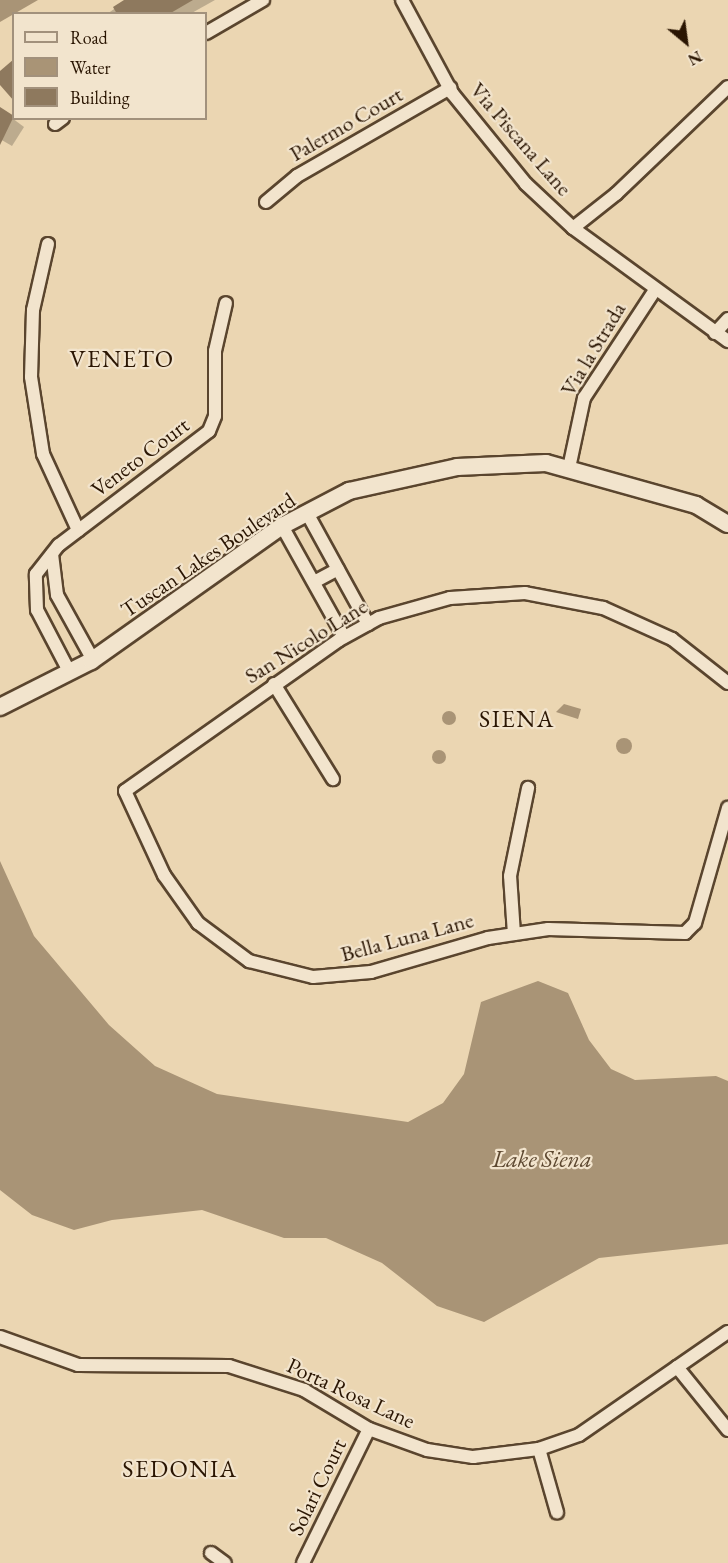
<!DOCTYPE html>
<style>
body{margin:0}
#map{position:relative;width:728px;height:1563px;overflow:hidden;background:#ebd6b2;font-family:"EB Garamond",serif}
div>[style]{position:absolute}
[style*='--x']{left:calc(var(--x)*1px);top:calc(var(--y)*1px);width:calc(var(--w)*1px);rotate:calc(var(--a)*1deg)}
.water>*{inset:0;background:#a99476}
.round{border-radius:50%}
.shadow>*{inset:0;background:#0003}
.building>*{inset:0;background:#8e795e}
.roads{filter:drop-shadow(2px 0 #5a452e) drop-shadow(-2px 0 #5a452e) drop-shadow(0 2px #5a452e) drop-shadow(0 -2px #5a452e)}
.street>*{height:12px;margin:-6px;padding:0 6px;transform-origin:6px;border-radius:6px;background:#f2e4cd}
.secondary>*{height:16px;margin:-8px;padding:0 8px;transform-origin:8px;border-radius:8px;background:#f2e4cd}
span{translate:-50% -50%;white-space:nowrap;text-align:center;line-height:1.15;-webkit-text-stroke:4.5px #f2e4cd;paint-order:stroke}
.street-label{font-size:22px;color:#2a1502}
.neighbourhood-label{font-size:24px;color:#2a1502;letter-spacing:1.5px}
.water-label{font-size:24px;color:#5d4830;font-style:italic}
.legend{position:absolute;left:12px;top:12px;width:195px;height:108px;box-sizing:border-box;background:#f2e4cd;border:2px solid #a2917c;margin:0;padding:8px 10px;list-style:none;font-size:18px;color:#2a1502}
.legend li{display:flex;align-items:center;gap:12px;height:30px}
.legend b{width:30px;border:2px solid #a2917c}
.north{position:absolute;left:656px;top:12px;width:60px;height:60px;-webkit-text-stroke:4px #f2e4cd;paint-order:stroke;rotate:151deg;font-size:16px;font-weight:700;line-height:24px;text-align:center;color:#2a1502}
.north::after{content:'';display:block;margin:auto;width:21px;height:27px;background:#2a1502;clip-path:polygon(50% 0,100% 100%,50% 72%,0 100%)}
</style>
<div id="map">
<div class="water">
<i style="clip-path:polygon(0 0,38px 0,0 22px)"></i>
<i style="clip-path:polygon(564px 704px,581px 709px,578px 719px,556px 712px)"></i>
<i class="round" style="left:442px;top:711px;width:14px;height:14px"></i>
<i class="round" style="left:616px;top:738px;width:16px;height:16px"></i>
<i class="round" style="left:432px;top:750px;width:14px;height:14px"></i>
<i style="clip-path:polygon(0 861px,34px 936px,109px 1025px,155px 1066px,217px 1094px,408px 1122px,443px 1103px,464px 1074px,481px 1002px,538px 981px,568px 993px,589px 1040px,611px 1069px,635px 1080px,716px 1076px,728px 1081px,728px 1244px,599px 1258px,484px 1322px,437px 1306px,382px 1263px,326px 1238px,284px 1238px,202px 1210px,112px 1220px,74px 1230px,32px 1215px,0 1190px)"></i>
</div>
<div class="shadow">
<i style="clip-path:polygon(127px 0,215px 0,190px 14px,107px 14px)"></i>
<i style="clip-path:polygon(0 109px,24px 127px,12px 146px,0 139px)"></i>
</div>
<div class="building">
<i style="clip-path:polygon(124px 0,193px 0,169px 14px,117px 14px,113px 7px)"></i>
<i style="clip-path:polygon(14px 59px,14px 101px,0 85px,0 71px)"></i>
<i style="clip-path:polygon(0 107px,14px 116px,0 145px)"></i>
</div>
<div class="roads">
<div class="street">
<i style="--x:402;--y:0;--w:106;--a:61.7"></i>
<i style="--x:452;--y:93;--w:117;--a:50.9"></i>
<i style="--x:526;--y:184;--w:64;--a:43.1"></i>
<i style="--x:573;--y:228;--w:192;--a:36.1"></i>
<i style="--x:206;--y:33;--w:66;--a:-30.1"></i>
<i style="--x:55;--y:124;--w:10;--a:-37"></i>
<i style="--x:266;--y:202;--w:40;--a:-40"></i>
<i style="--x:297;--y:176;--w:177;--a:-29.9"></i>
<i style="--x:573;--y:228;--w:55;--a:-38.3"></i>
<i style="--x:616;--y:194;--w:155;--a:-43.7"></i>
<i style="--x:48;--y:244;--w:68;--a:102.8"></i>
<i style="--x:33;--y:310;--w:67;--a:91.7"></i>
<i style="--x:31;--y:377;--w:78;--a:81.1"></i>
<i style="--x:43;--y:454;--w:84;--a:65.3"></i>
<i style="--x:715;--y:333;--w:19;--a:-47"></i>
<i style="--x:569;--y:468;--w:72;--a:-77.9"></i>
<i style="--x:584;--y:398;--w:129;--a:-56.7"></i>
<i style="--x:307;--y:513;--w:127;--a:61.2"></i>
<i style="--x:282;--y:526;--w:127;--a:60.8"></i>
<i style="--x:52;--y:554;--w:41;--a:83"></i>
<i style="--x:57;--y:595;--w:74;--a:61"></i>
<i style="--x:314;--y:582;--w:27;--a:-28"></i>
<i style="--x:70;--y:673;--w:71;--a:-117.6"></i>
<i style="--x:37;--y:610;--w:36;--a:-92"></i>
<i style="--x:36;--y:574;--w:37;--a:-52"></i>
<i style="--x:59;--y:545;--w:188;--a:-37.2"></i>
<i style="--x:209;--y:431;--w:16;--a:-68"></i>
<i style="--x:215;--y:416;--w:65;--a:-90"></i>
<i style="--x:215;--y:351;--w:49;--a:-77.1"></i>
<i style="--x:728;--y:683;--w:71;--a:-141.8"></i>
<i style="--x:672;--y:639;--w:76;--a:-155.8"></i>
<i style="--x:603;--y:608;--w:79;--a:-169.1"></i>
<i style="--x:525;--y:593;--w:75;--a:176.2"></i>
<i style="--x:450;--y:598;--w:74;--a:164.3"></i>
<i style="--x:379;--y:618;--w:46;--a:151.2"></i>
<i style="--x:339;--y:640;--w:262;--a:144.8"></i>
<i style="--x:125;--y:791;--w:93;--a:65.1"></i>
<i style="--x:164;--y:875;--w:59;--a:54.7"></i>
<i style="--x:198;--y:923;--w:64;--a:36.7"></i>
<i style="--x:249;--y:961;--w:66;--a:14"></i>
<i style="--x:313;--y:977;--w:58;--a:-4.9"></i>
<i style="--x:371;--y:972;--w:122;--a:-16.2"></i>
<i style="--x:488;--y:938;--w:61;--a:-8.5"></i>
<i style="--x:548;--y:929;--w:137;--a:1.7"></i>
<i style="--x:685;--y:933;--w:14;--a:-45"></i>
<i style="--x:695;--y:923;--w:120;--a:-74"></i>
<i style="--x:274;--y:684;--w:112;--a:58.2"></i>
<i style="--x:514;--y:934;--w:58;--a:-93.9"></i>
<i style="--x:510;--y:876;--w:90;--a:-78.4"></i>
<i style="--x:0;--y:1337;--w:83;--a:19.7"></i>
<i style="--x:78;--y:1365;--w:151;--a:0.4"></i>
<i style="--x:229;--y:1366;--w:79;--a:17.7"></i>
<i style="--x:304;--y:1390;--w:76;--a:31"></i>
<i style="--x:369;--y:1429;--w:62;--a:19.9"></i>
<i style="--x:427;--y:1450;--w:47;--a:8.7"></i>
<i style="--x:473;--y:1457;--w:66;--a:-6.9"></i>
<i style="--x:539;--y:1449;--w:42;--a:-19.3"></i>
<i style="--x:579;--y:1435;--w:181;--a:-34.7"></i>
<i style="--x:677;--y:1367;--w:81;--a:51"></i>
<i style="--x:539;--y:1449;--w:66;--a:74.1"></i>
<i style="--x:211;--y:1553;--w:17;--a:36"></i>
<i style="--x:303;--y:1563;--w:149;--a:-63.8"></i>
</div>
<div class="secondary">
<i style="--x:0;--y:707;--w:102;--a:-26.8"></i>
<i style="--x:91;--y:661;--w:234;--a:-35.3"></i>
<i style="--x:282;--y:526;--w:76;--a:-27.6"></i>
<i style="--x:349;--y:491;--w:111;--a:-12.5"></i>
<i style="--x:457;--y:467;--w:89;--a:-2.6"></i>
<i style="--x:546;--y:463;--w:156;--a:15.6"></i>
<i style="--x:696;--y:505;--w:37;--a:31"></i>
</div>
</div>
<div class="street-label">
<span style="left:346px;top:124px;rotate:-30deg">Palermo Court</span>
<span style="left:521px;top:139px;rotate:49deg">Via Piscana Lane</span>
<span style="left:593px;top:349px;rotate:-59deg">Via la Strada</span>
<span style="left:140px;top:457px;rotate:-37deg">Veneto Court</span>
<span style="left:208px;top:555px;rotate:-34deg">Tuscan Lakes Boulevard</span>
<span style="left:306px;top:641px;rotate:-32deg">San Nicolo Lane</span>
<span style="left:407px;top:937px;rotate:-15deg">Bella Luna Lane</span>
<span style="left:351px;top:1393px;rotate:25deg">Porta Rosa Lane</span>
<span style="left:317px;top:1487px;rotate:-64deg">Solari Court</span>
</div>
<div class="neighbourhood-label">
<span style="left:122px;top:359px">VENETO</span>
<span style="left:517px;top:719px">SIENA</span>
<span style="left:180px;top:1469px">SEDONIA</span>
</div>
<div class="water-label">
<span style="left:542px;top:1159px">Lake Siena</span>
</div>
<ul class="legend">
<li><b style="height:8px;background:#f2e4cd"></b>Road</li>
<li><b style="height:16px;background:#a99476"></b>Water</li>
<li><b style="height:16px;background:#8e795e"></b>Building</li>
</ul>
<div class="north">N</div>
</div>
